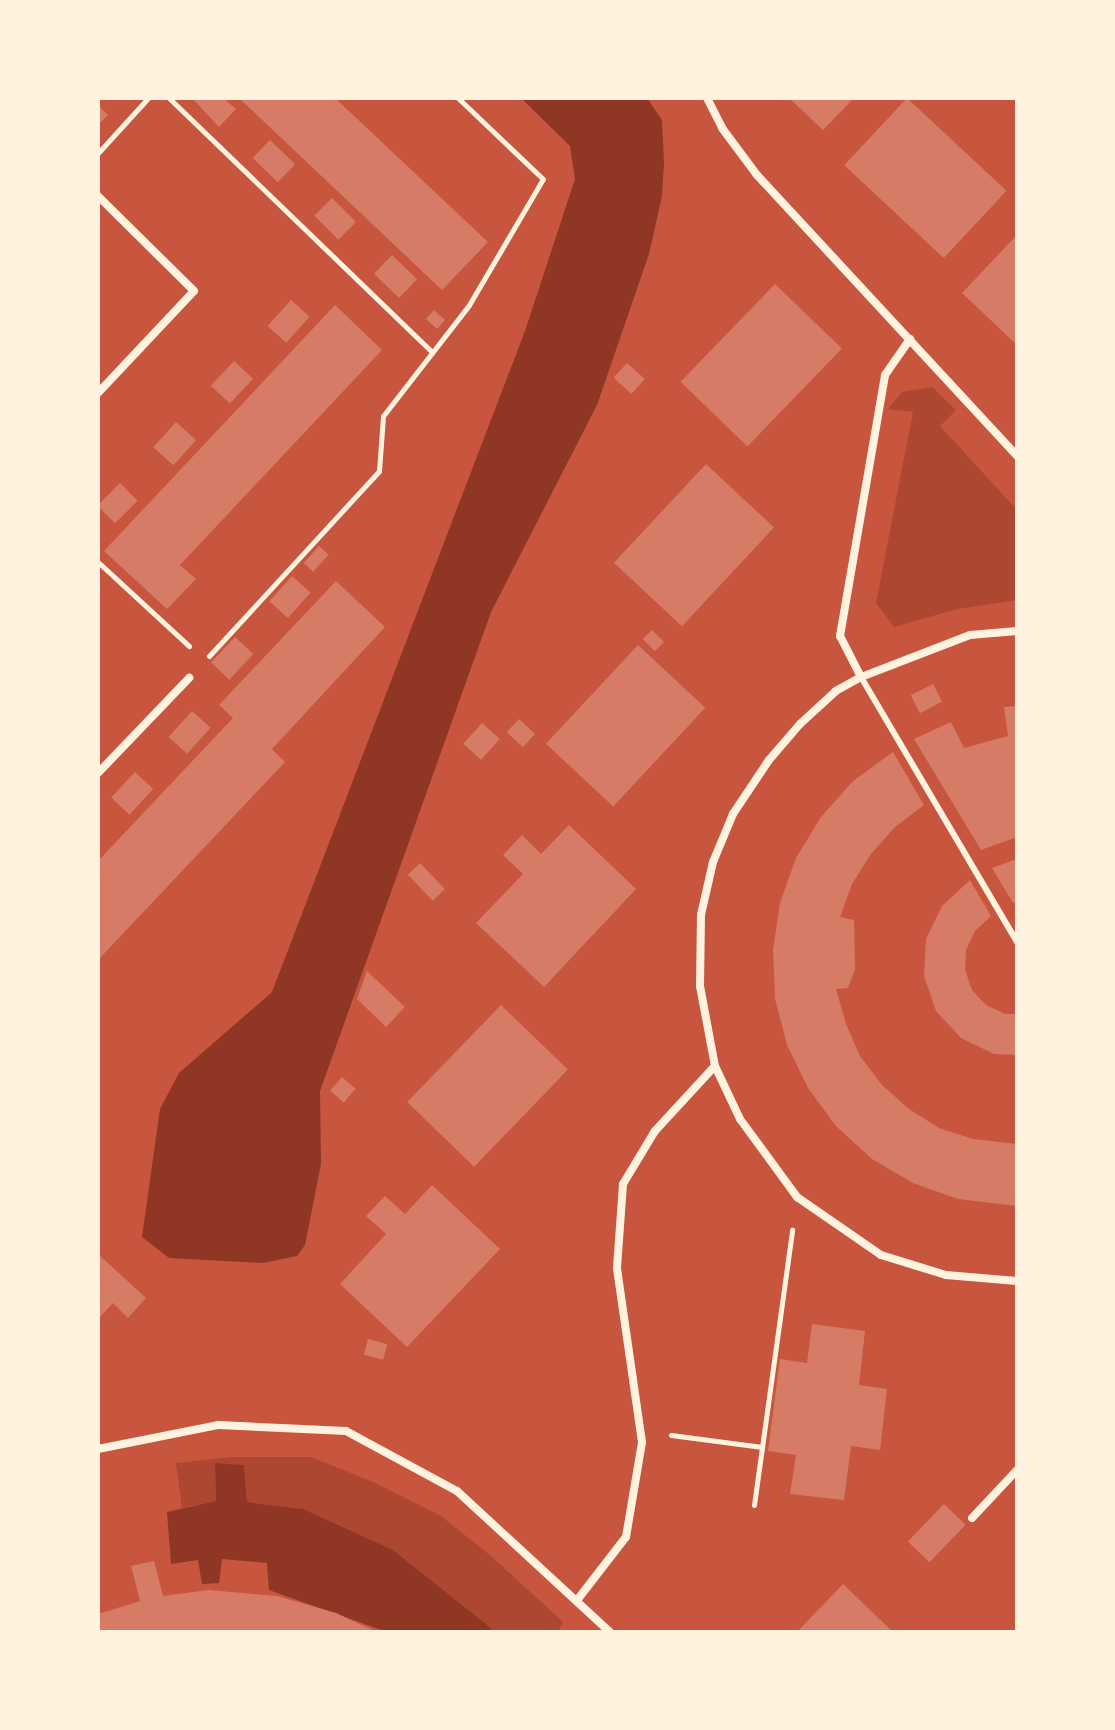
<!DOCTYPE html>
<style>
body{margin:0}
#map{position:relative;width:1115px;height:1730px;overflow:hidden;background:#c8553d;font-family:"PT Sans",sans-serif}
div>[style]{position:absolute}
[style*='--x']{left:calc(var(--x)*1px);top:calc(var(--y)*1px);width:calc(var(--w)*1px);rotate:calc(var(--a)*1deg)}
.green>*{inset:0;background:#ae4732}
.water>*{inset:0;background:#8f3625}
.building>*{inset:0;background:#d67c66;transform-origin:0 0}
.path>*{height:5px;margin:-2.5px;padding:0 2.5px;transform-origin:2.5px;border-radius:2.5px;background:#fff3e0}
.service>*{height:6px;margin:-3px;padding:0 3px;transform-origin:3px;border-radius:3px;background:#fff3e0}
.minor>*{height:8px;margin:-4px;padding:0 4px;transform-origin:4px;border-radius:4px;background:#fff3e0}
span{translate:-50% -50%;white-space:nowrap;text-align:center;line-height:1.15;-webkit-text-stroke:8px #fff3e0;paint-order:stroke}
.frame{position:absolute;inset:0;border:100px solid #fff3e0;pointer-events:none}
</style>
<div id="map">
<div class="green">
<i style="clip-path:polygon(932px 387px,956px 410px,940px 426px,1017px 510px,1017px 600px,957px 609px,894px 627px,876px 603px,913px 412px,888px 409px,902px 392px)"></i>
<i style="clip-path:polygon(232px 1457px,311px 1457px,373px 1482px,441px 1516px,491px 1556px,563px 1622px,558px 1632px,496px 1632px,393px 1550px,303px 1509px,247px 1502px,244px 1465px,215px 1463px,216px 1501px,182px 1508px,176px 1463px)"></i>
</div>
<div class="water">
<i style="clip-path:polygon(521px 98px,647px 98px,662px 120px,664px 163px,662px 196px,649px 254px,597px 405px,491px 612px,320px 1091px,321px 1164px,305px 1245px,297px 1256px,263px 1263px,169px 1258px,142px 1237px,160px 1109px,179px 1073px,272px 992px,525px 331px,575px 179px,570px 146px)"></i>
<i style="clip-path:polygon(215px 1463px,244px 1465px,247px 1502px,303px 1509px,393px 1550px,496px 1632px,387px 1632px,269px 1590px,267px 1563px,222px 1559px,219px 1583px,202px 1584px,198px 1560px,171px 1564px,167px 1512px,216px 1501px)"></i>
</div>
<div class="building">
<i style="clip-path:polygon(192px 98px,223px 98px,236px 109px,219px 127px)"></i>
<i style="clip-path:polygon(239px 98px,335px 98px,488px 242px,442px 290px)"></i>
<i style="clip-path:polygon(789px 98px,854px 98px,823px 130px)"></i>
<i style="left:907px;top:98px;width:136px;height:92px;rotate:43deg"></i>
<i style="clip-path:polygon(98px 105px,108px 115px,98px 125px)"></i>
<i style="left:270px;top:140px;width:35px;height:25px;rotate:44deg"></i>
<i style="left:332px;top:198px;width:34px;height:25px;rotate:45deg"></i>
<i style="clip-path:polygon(1017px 235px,1017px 345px,962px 293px)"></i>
<i style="left:392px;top:255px;width:35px;height:26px;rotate:44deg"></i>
<i style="left:775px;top:284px;width:93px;height:136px;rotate:44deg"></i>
<i style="left:291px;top:300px;width:25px;height:35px;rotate:42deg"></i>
<i style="clip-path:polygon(335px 305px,382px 350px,180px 565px,196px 579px,167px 609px,104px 551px)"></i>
<i style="left:434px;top:310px;width:15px;height:12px;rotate:42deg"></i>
<i style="left:234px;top:361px;width:26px;height:34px;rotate:43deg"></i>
<i style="left:627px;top:363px;width:24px;height:20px;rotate:42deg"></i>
<i style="left:176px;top:422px;width:27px;height:34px;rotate:42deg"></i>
<i style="left:706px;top:464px;width:93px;height:135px;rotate:43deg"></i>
<i style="left:120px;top:483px;width:25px;height:32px;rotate:45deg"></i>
<i style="left:319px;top:546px;width:13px;height:23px;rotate:42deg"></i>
<i style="left:292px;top:576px;width:25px;height:34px;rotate:42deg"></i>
<i style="clip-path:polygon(336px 581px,385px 627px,272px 749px,285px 762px,98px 960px,98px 861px,233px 718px,219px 705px)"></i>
<i style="left:652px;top:630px;width:17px;height:13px;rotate:45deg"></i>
<i style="left:235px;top:637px;width:25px;height:35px;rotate:43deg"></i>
<i style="left:638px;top:645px;width:92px;height:135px;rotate:43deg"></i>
<i style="left:933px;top:684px;width:20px;height:25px;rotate:63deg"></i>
<i style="clip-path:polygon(1017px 706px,1017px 837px,981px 850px,914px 739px,951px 722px,964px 748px,1008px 736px,1004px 707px)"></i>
<i style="left:192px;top:711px;width:25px;height:35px;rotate:42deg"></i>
<i style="left:519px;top:719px;width:22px;height:18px;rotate:43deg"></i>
<i style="left:482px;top:723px;width:24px;height:28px;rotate:42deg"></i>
<i style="clip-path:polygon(893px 752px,924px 805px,895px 827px,871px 854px,852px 884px,840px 917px,854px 920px,855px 969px,848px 988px,836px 989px,846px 1024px,860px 1056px,882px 1085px,909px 1109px,939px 1128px,973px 1139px,1017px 1144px,1017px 1206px,958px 1199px,913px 1183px,872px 1159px,836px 1126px,808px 1088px,787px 1045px,775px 999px,773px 950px,780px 903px,796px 858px,821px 817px,853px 781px)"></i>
<i style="left:135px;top:772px;width:25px;height:35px;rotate:43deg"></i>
<i style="clip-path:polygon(569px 825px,636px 889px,544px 987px,476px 923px,523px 874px,503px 855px,522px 835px,541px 854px)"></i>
<i style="clip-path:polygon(1017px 859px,1017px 902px,1013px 903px,992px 868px)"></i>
<i style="left:420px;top:863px;width:36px;height:17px;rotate:46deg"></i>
<i style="clip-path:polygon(970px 880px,991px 916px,975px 931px,966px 950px,965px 970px,972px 990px,986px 1005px,1005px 1014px,1017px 1014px,1017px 1055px,994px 1054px,961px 1038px,936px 1011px,924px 976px,926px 939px,942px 906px)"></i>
<i style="clip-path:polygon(367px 971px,405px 1007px,386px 1027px,357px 999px)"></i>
<i style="left:501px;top:1005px;width:93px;height:135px;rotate:44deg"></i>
<i style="left:342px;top:1077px;width:18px;height:18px;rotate:41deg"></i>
<i style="clip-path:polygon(432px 1185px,500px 1249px,407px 1347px,340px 1284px,386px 1234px,366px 1216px,385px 1196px,405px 1214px)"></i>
<i style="clip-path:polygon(98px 1254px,146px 1298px,128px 1318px,113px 1303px,98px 1319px)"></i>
<i style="clip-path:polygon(812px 1324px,865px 1331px,859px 1385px,887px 1389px,880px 1450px,851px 1446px,844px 1500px,790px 1494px,796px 1455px,768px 1451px,780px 1359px,807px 1363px)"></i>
<i style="left:368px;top:1339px;width:20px;height:16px;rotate:15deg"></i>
<i style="left:944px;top:1504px;width:30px;height:52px;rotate:44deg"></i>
<i style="clip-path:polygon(154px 1561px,163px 1596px,209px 1590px,277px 1596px,336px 1613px,377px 1632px,98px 1632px,98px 1614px,140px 1601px,131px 1566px)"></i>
<i style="clip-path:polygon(843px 1584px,893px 1632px,797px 1632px)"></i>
</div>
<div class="path">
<i style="--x:169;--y:98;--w:366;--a:44"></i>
<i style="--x:98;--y:153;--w:74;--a:-47.7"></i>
<i style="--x:98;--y:562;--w:124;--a:42.7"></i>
<i style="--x:209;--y:656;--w:251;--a:-47.4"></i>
<i style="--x:379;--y:471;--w:55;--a:-85.8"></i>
<i style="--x:383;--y:416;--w:140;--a:-52.2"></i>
<i style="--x:469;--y:305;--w:146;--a:-59.6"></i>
<i style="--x:543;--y:179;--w:117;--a:-136.4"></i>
<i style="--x:671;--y:1435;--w:92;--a:7.5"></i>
<i style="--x:754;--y:1505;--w:278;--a:-82.1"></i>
</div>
<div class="service">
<i style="--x:861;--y:677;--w:308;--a:59.5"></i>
</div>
<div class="minor">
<i style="--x:707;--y:98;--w:34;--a:63"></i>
<i style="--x:722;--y:128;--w:59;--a:53.3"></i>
<i style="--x:757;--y:175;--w:383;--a:47.2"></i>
<i style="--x:98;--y:196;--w:135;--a:44.7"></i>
<i style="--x:194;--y:291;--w:140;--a:133.3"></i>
<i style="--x:1017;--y:631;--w:47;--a:175.1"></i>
<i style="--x:970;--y:635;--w:117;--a:158.9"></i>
<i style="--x:861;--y:677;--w:29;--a:151"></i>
<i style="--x:836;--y:691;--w:49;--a:137.5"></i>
<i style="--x:800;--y:724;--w:48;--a:130.7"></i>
<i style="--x:769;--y:760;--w:65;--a:123.7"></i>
<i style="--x:733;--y:814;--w:52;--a:112.6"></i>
<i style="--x:713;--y:862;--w:54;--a:102.8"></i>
<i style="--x:701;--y:915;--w:71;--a:90.8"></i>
<i style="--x:700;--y:986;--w:81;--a:79.4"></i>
<i style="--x:715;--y:1066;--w:59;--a:64.7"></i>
<i style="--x:740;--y:1119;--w:97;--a:53.8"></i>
<i style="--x:797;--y:1197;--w:102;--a:34.6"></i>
<i style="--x:881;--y:1255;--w:68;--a:17.1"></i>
<i style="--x:946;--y:1275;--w:71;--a:4.8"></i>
<i style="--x:861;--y:677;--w:46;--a:-117.1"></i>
<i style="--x:840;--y:636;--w:265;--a:-80.2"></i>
<i style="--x:885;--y:375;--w:44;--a:-55.2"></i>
<i style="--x:98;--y:773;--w:132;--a:-46.2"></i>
<i style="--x:98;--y:1449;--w:122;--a:-11.3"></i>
<i style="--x:218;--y:1425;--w:128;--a:2.7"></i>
<i style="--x:346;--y:1431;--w:126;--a:28.4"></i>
<i style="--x:457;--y:1491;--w:208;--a:42.7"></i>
<i style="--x:972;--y:1518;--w:66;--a:-46.8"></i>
<i style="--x:578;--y:1599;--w:78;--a:-52.3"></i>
<i style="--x:626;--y:1537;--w:96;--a:-80.4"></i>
<i style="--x:642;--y:1442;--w:176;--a:-98.2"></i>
<i style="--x:617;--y:1268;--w:84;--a:-85.9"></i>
<i style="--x:623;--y:1184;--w:62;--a:-58.9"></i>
<i style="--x:655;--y:1131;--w:88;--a:-47.3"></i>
</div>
<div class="frame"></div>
</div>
